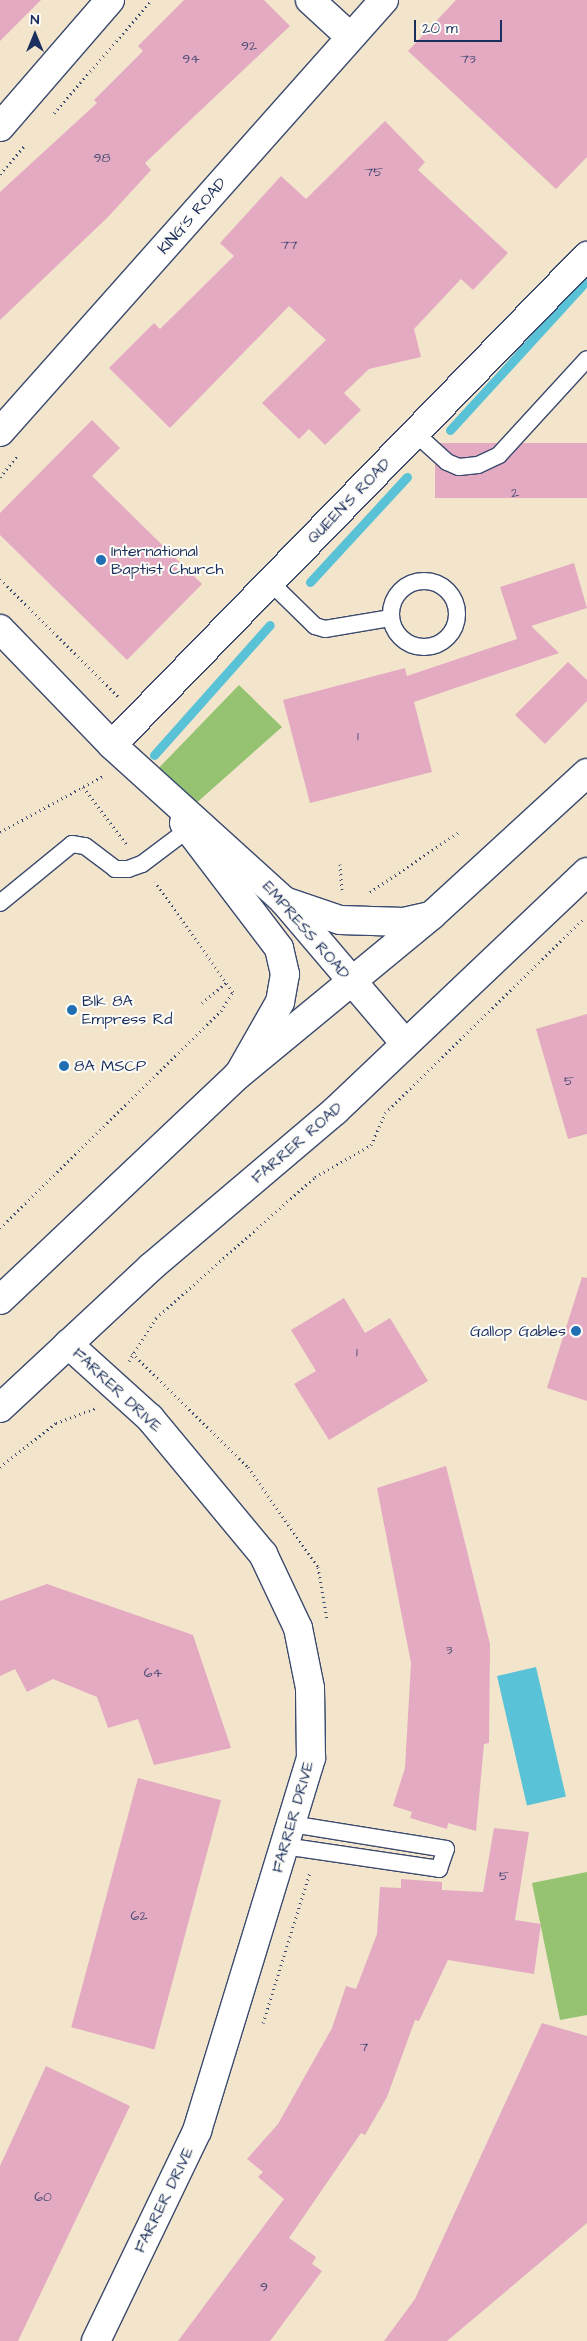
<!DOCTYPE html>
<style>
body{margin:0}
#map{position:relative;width:587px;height:2341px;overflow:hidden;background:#f2e5cb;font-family:"Architects Daughter",sans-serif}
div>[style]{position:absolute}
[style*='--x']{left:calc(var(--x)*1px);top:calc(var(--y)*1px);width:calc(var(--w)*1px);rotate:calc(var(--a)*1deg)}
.green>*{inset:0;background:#95c371}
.water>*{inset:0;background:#59c2d6;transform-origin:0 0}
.stream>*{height:9px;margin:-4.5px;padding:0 4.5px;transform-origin:4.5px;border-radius:4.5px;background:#59c2d6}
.building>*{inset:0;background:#e4aac2;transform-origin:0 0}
.path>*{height:3px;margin-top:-1.5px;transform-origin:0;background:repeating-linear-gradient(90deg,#3b4a6e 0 1px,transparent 0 5px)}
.roads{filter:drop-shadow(1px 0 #3b4a6e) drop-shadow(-1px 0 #3b4a6e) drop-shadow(0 1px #3b4a6e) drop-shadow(0 -1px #3b4a6e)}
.lane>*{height:16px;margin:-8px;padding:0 8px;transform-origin:8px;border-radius:8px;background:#fff}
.lane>.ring{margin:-8px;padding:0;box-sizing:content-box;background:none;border:16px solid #fff;border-radius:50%}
.street>*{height:28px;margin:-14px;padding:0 14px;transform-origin:14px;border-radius:14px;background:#fff}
.highway>*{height:28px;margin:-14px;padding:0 14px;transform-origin:14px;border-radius:14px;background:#fff}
.dots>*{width:14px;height:14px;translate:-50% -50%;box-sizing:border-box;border:2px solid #fdfcf7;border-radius:50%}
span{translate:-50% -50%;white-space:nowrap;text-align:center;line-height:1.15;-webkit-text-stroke:4px #fdfcf7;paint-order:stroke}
.number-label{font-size:14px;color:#4d4e77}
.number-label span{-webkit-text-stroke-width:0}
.street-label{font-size:16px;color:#1b2f5e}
.poi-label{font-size:16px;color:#1b2f5e}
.left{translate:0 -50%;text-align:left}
.right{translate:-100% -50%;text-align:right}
.north{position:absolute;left:10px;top:10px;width:50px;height:50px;-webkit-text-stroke:4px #fdfcf7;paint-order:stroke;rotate:0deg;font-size:14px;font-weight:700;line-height:20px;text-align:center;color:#1b2f5e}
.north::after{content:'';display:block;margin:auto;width:18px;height:22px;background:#1b2f5e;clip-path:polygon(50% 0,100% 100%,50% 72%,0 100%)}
.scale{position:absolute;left:414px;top:20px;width:88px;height:22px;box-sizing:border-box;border:2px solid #1b2f5e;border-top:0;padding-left:6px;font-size:15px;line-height:18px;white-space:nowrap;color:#1b2f5e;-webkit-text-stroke:4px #fdfcf7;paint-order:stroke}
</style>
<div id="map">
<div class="green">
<i style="clip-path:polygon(239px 685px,282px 727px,193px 806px,152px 775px)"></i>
<i style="clip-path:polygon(587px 1872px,587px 2015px,560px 2020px,532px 1883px)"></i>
</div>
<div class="water">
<i style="left:536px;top:1667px;width:133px;height:40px;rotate:77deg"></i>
</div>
<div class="stream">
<i style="--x:450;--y:430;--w:203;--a:-47.6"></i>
<i style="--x:310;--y:582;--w:143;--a:-47.3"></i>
<i style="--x:154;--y:755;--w:174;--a:-48.3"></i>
</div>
<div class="building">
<i style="clip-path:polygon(0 0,41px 0,0 41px)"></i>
<i style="clip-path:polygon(184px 0,264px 0,290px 26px,145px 163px,151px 170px,108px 217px,0 320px,0 192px,97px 103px,94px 100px,143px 51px,138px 46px)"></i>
<i style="clip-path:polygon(456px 0,587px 0,587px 157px,556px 189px,408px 51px)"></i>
<i style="clip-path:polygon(385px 121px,425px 162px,418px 170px,508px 253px,473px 290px,461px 279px,414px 329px,421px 357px,369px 369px,344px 393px,361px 410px,325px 445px,309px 429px,299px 439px,262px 403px,326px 340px,289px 306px,170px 428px,109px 368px,154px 323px,160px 329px,234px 256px,220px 243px,281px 176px,306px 199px)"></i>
<i style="clip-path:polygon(92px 420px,120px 448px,92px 476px,202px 584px,127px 660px,0 535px,0 513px)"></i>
<i style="left:587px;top:443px;width:55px;height:152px;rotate:90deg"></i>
<i style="clip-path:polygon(574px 563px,587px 608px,531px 626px,559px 653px,414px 702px,432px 772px,310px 803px,283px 700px,405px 668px,407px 676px,517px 639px,500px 587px)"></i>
<i style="clip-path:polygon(568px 662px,587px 680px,587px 701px,545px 744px,515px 715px)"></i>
<i style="clip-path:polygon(587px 1014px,587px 1134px,568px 1139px,536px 1029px)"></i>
<i style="clip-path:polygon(582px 1277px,587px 1278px,587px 1401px,547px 1388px)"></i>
<i style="clip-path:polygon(344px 1298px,365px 1333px,390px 1318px,428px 1381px,329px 1440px,294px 1384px,316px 1371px,291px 1330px)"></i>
<i style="clip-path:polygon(446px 1466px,490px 1644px,489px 1743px,484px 1744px,476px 1831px,448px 1823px,447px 1829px,410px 1818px,412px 1812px,393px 1806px,405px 1768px,411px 1663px,377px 1488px)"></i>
<i style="clip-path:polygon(47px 1584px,193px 1635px,231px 1748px,154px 1765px,138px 1719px,108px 1728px,97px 1697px,53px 1679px,27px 1692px,15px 1669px,0 1676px,0 1601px)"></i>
<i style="left:138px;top:1778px;width:86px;height:258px;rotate:15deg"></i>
<i style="clip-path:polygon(494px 1828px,529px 1832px,515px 1920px,541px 1924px,534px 1974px,448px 1960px,419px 2021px,415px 2020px,387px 2097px,365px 2135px,361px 2133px,289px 2238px,316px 2257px,312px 2264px,322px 2271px,270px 2341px,178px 2341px,284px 2199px,258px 2177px,263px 2172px,247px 2159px,278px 2124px,332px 2028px,346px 1986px,356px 1989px,377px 1934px,380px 1887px,401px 1888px,401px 1879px,442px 1882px,442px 1890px,483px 1892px)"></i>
<i style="clip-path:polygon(542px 2023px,587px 2036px,587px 2223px,447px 2341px,384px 2341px,415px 2299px)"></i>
<i style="clip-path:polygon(46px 2066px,130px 2106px,18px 2341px,0 2341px,0 2166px)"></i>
</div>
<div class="path">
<i style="--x:54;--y:113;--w:150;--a:-49.1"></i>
<i style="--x:0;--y:174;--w:38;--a:-49"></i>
<i style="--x:0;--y:477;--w:27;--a:-51"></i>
<i style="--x:0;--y:579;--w:169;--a:44.8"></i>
<i style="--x:83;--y:787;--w:73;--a:52.8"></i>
<i style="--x:0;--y:832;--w:117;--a:-28.5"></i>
<i style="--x:340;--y:864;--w:26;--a:86"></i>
<i style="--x:370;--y:892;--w:107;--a:-34"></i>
<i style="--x:202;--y:1003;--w:34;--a:-40"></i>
<i style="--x:0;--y:1228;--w:310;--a:-44.5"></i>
<i style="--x:221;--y:1011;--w:22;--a:-58"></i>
<i style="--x:233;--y:992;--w:135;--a:-125.3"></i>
<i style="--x:132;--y:1353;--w:163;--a:44.5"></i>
<i style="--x:248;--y:1467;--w:122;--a:55"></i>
<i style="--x:318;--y:1567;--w:53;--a:80.2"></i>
<i style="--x:129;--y:1361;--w:51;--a:-57.9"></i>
<i style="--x:156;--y:1318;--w:213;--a:-41.6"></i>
<i style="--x:315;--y:1177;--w:64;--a:-29.7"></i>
<i style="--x:371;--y:1145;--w:35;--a:-66"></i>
<i style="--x:385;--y:1113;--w:279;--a:-44.4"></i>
<i style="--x:0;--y:1467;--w:71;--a:-38.2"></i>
<i style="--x:56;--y:1423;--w:43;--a:-20.6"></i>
<i style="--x:263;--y:2023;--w:158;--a:-72.7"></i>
</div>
<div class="roads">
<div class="lane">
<i style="--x:415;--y:433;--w:43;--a:42.2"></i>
<i style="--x:447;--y:462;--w:13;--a:23"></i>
<i style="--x:459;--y:467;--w:19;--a:-6"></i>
<i style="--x:478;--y:465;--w:23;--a:-25"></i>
<i style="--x:499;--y:455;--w:130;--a:-47.5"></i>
<i class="ring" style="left:391px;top:581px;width:50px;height:50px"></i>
<i style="--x:270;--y:582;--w:63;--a:44.4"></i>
<i style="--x:315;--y:626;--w:10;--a:17"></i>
<i style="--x:325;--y:629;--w:67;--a:-9.5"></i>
<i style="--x:0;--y:903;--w:93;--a:-39.3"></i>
<i style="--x:72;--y:844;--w:13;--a:9"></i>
<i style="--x:85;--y:846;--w:38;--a:37"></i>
<i style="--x:115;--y:869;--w:13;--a:0"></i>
<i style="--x:128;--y:869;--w:15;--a:-20"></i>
<i style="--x:142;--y:864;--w:65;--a:-36.9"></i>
<i style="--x:284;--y:1846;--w:157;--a:8.4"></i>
<i style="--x:439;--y:1869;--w:21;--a:-71"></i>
<i style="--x:446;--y:1849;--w:156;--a:-170.8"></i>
</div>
<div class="street">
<i style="--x:310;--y:0;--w:52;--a:42.6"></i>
<i style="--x:0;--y:127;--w:168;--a:-49.1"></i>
<i style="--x:0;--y:432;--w:578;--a:-48.37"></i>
<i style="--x:0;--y:629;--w:161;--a:46"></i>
<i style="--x:112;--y:745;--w:232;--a:42.2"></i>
<i style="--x:284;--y:901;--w:187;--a:49.6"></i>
<i style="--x:112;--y:745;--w:682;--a:-45.83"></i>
<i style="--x:184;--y:823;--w:157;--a:52.8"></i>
<i style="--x:279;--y:948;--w:27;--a:77"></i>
<i style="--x:285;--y:974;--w:28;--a:100"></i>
<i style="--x:280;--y:1002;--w:81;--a:119.7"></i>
<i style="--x:68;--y:1344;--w:110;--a:42.1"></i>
<i style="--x:150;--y:1418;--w:177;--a:50.3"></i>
<i style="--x:263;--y:1554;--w:82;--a:64.7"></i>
<i style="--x:298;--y:1628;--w:61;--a:78.7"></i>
<i style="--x:310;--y:1688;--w:70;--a:89.2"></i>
<i style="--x:311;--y:1758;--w:390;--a:107"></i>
<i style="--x:197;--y:2131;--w:233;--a:115.7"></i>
</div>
<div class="highway">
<i style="--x:284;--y:901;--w:59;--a:18.7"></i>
<i style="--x:340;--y:920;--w:64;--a:1.8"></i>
<i style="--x:404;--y:922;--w:26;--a:-13"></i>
<i style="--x:0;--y:1300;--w:328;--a:-43.4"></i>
<i style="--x:238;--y:1075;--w:251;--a:-39.5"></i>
<i style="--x:432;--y:915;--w:210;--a:-42.5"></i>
<i style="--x:0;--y:1408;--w:207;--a:-43"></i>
<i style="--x:151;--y:1267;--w:241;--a:-40.3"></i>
<i style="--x:335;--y:1111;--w:347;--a:-43.5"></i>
</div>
</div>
<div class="dots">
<i style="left:101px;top:560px;background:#1f6fb2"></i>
<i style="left:72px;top:1010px;background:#1f6fb2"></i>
<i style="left:64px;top:1066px;background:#1f6fb2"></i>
<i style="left:576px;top:1331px;background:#1f6fb2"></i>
</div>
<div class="number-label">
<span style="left:249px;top:46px">92</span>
<span style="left:191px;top:59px">94</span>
<span style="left:468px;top:59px">73</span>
<span style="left:102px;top:158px">98</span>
<span style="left:374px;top:172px">75</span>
<span style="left:289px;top:245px">77</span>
<span style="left:515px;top:493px">2</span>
<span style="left:358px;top:736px">1</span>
<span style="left:569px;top:1081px">5</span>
<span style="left:357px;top:1352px">1</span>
<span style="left:449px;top:1650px">3</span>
<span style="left:153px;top:1673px">64</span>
<span style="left:504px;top:1876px">5</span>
<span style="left:139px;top:1916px">62</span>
<span style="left:364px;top:2047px">7</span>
<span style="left:43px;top:2197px">60</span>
<span style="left:264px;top:2287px">9</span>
</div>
<div class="street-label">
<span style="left:192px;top:216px;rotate:-49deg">KING'S ROAD</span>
<span style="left:349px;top:501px;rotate:-46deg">QUEEN'S ROAD</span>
<span style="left:306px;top:930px;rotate:49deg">EMPRESS ROAD</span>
<span style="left:297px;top:1143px;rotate:-41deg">FARRER ROAD</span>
<span style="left:117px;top:1390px;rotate:43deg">FARRER DRIVE</span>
<span style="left:293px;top:1817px;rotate:-74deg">FARRER DRIVE</span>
<span style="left:164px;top:2200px;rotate:-64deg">FARRER DRIVE</span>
</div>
<div class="poi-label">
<span class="left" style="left:111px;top:560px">International<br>Baptist Church</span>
<span class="left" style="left:82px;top:1010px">Blk 8A<br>Empress Rd</span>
<span class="left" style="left:74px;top:1066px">8A MSCP</span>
<span class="right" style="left:566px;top:1331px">Gallop Gables</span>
</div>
<div class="north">N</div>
<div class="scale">20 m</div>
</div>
